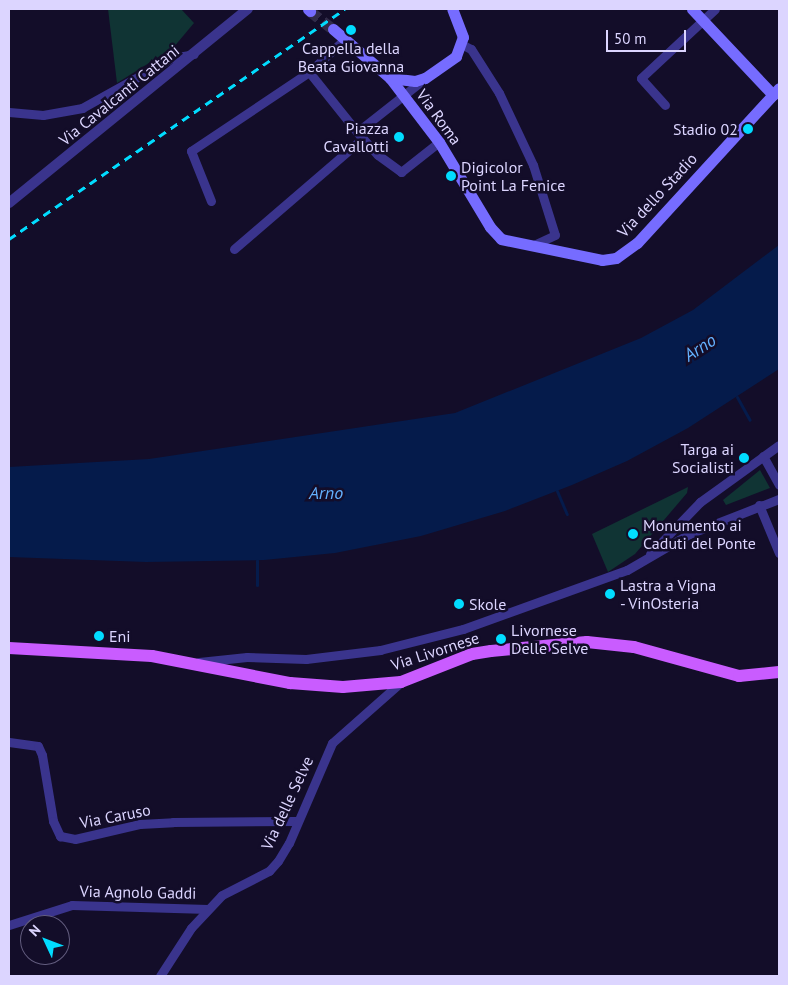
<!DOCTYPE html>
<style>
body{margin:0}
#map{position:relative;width:788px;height:985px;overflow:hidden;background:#130d29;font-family:"PT Sans",sans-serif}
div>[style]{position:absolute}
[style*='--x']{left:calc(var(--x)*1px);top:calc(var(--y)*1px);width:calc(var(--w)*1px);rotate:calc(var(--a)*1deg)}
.green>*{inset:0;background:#103434}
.water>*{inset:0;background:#051b4b}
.stream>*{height:3px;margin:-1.5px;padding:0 1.5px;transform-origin:1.5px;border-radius:1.5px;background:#051b4b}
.secondary-tunnel>*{height:11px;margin-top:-5.5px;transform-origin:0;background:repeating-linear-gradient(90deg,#312b49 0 11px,transparent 0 16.5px)}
.minor>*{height:9px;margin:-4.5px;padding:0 4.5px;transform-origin:4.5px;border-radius:4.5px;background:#3a348d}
.tertiary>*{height:10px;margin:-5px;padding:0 5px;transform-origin:5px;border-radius:5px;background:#3a348d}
.secondary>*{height:11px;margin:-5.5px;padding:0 5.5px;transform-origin:5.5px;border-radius:5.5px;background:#766cff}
.primary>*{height:12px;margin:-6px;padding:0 6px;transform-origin:6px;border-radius:6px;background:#c95cff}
.rail>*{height:3px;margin-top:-1.5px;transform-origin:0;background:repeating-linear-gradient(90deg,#01dcff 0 8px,transparent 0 14px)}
.dots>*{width:14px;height:14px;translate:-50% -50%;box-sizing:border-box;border:2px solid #130d29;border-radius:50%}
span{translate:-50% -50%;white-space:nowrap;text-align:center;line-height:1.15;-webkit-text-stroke:5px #130d29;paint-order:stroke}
.poi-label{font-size:16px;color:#dcd5ff}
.right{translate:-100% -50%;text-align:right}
.left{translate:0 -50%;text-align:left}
.street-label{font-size:16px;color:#dcd5ff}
.water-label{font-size:18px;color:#63b1ff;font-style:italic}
.frame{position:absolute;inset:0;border:10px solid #dcd5ff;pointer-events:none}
.north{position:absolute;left:20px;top:915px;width:50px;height:50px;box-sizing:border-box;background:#130d29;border:1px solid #635d7f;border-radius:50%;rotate:313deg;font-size:14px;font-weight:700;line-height:20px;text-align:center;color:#dcd5ff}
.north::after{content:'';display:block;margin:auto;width:18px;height:22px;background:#01dcff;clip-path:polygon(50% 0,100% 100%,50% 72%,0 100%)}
.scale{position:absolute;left:606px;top:30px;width:80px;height:22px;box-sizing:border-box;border:2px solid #dcd5ff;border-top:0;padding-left:6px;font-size:15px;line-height:18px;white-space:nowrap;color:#dcd5ff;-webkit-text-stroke:4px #130d29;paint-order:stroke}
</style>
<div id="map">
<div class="green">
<i style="clip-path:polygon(108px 9px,181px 9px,194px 23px,173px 48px,117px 83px)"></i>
<i style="clip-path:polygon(760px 470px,770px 488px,726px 505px,723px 500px)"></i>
<i style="clip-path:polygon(688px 487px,687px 493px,635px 554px,608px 572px,592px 534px)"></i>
</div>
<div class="water">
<i style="clip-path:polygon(779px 245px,779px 369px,688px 428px,627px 461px,572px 485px,505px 511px,421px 536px,335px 553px,264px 560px,146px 562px,9px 557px,9px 467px,149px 459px,455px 413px,641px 338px,693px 310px)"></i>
</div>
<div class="stream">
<i style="--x:737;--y:397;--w:26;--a:61"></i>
<i style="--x:557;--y:491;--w:25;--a:67"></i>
<i style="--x:257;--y:585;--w:25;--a:-90"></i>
</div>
<div class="secondary-tunnel">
<i style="--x:310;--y:11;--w:29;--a:38"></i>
</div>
<div class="minor">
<i style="--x:461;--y:44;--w:11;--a:27"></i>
<i style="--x:471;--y:49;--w:52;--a:57.5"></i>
<i style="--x:499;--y:93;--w:80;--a:64.7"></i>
<i style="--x:533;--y:165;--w:73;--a:72.6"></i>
<i style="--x:555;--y:235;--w:23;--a:155"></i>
<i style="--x:309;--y:72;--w:77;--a:51.3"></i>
<i style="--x:423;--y:80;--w:84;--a:141.8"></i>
<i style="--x:357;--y:132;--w:31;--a:48"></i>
<i style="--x:378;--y:155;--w:29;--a:36"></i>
<i style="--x:401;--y:172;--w:48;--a:-38.3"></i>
<i style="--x:665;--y:105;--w:36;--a:-132"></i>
<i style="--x:641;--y:78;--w:101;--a:-43"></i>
<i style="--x:9;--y:112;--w:34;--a:5"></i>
<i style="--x:43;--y:115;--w:40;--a:-10"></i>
<i style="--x:82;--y:108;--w:103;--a:-29.1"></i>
<i style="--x:172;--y:58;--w:22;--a:-10"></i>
<i style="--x:211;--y:201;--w:54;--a:-111.8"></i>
<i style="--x:191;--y:151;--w:142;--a:-33.8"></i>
<i style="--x:309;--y:72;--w:49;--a:-42.5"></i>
<i style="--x:234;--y:249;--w:170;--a:-40.7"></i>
<i style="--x:763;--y:456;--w:33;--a:61"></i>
<i style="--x:759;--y:505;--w:52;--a:67.4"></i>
<i style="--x:650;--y:554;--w:72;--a:-46.1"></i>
<i style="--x:700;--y:502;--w:97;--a:-35.8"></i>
<i style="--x:199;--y:662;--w:48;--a:-5.9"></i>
<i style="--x:247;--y:657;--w:59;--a:1.9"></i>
<i style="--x:306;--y:659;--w:75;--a:-6.9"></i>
<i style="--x:380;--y:650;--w:86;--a:-14.2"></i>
<i style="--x:463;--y:629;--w:174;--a:-19.8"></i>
<i style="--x:627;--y:570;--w:72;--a:-30.1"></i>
<i style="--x:689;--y:534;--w:97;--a:-21.3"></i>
<i style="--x:9;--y:742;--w:29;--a:8"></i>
<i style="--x:38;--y:746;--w:10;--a:66"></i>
<i style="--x:42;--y:755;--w:67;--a:80.5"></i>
<i style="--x:53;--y:821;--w:17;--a:65"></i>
<i style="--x:60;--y:836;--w:15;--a:11"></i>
<i style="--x:75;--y:839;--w:67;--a:-13"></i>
<i style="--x:140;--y:824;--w:33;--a:-3"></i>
<i style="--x:173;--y:822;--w:124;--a:-0.5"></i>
<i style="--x:9;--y:925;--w:66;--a:-17.6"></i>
<i style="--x:72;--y:905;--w:136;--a:1.7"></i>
<i style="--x:160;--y:976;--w:57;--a:-57.1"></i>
<i style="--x:191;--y:928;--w:45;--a:-46.8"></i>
<i style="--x:222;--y:895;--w:53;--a:-27.1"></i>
<i style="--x:269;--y:871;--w:13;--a:-48"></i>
<i style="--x:278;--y:861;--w:21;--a:-59"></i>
<i style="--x:289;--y:843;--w:109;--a:-66.7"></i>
<i style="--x:332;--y:743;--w:92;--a:-41.5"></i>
</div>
<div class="tertiary">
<i style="--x:9;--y:203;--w:308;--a:-39.1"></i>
</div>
<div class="secondary">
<i style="--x:308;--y:9;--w:3;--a:45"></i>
<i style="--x:692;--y:9;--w:118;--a:46.7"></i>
<i style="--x:333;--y:29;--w:75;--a:40.7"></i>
<i style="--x:390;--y:78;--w:81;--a:52.6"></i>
<i style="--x:439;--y:142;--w:99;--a:59"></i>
<i style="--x:490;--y:227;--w:16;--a:47"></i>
<i style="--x:501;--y:239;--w:103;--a:11.7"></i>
<i style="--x:602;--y:260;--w:14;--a:-8"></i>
<i style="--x:616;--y:258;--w:26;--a:-36"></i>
<i style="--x:637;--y:243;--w:210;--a:-47.5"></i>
<i style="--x:390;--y:78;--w:25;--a:7"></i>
<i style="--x:415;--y:81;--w:10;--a:-17"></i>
<i style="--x:425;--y:78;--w:38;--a:-35"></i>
<i style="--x:456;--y:56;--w:20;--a:-70"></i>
<i style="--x:463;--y:37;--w:30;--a:-111"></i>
</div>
<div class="primary">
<i style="--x:9;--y:648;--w:143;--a:3.2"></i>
<i style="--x:152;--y:656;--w:141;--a:11.1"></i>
<i style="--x:290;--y:683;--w:53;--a:4.3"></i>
<i style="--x:343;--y:687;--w:58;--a:-4.9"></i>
<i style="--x:401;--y:682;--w:76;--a:-21.5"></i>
<i style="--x:472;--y:654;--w:19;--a:-9"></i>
<i style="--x:491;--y:651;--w:96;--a:-5.4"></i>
<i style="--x:587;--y:642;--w:47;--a:6.1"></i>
<i style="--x:634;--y:647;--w:109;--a:15.4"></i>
<i style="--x:739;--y:676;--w:40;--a:-5.7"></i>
</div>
<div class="rail">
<i style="--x:9;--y:239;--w:407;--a:-34.4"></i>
</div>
<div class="dots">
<i style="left:351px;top:30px;background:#01dcff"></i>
<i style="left:748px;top:129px;background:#01dcff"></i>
<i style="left:399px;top:137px;background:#01dcff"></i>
<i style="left:451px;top:176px;background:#01dcff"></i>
<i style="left:744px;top:458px;background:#01dcff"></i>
<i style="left:633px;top:534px;background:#01dcff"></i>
<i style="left:610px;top:594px;background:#01dcff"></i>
<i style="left:459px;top:604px;background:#01dcff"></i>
<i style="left:99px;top:636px;background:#01dcff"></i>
<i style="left:501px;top:639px;background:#01dcff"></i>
</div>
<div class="poi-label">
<span style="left:351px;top:57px">Cappella della<br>Beata Giovanna</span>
<span class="right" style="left:389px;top:137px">Piazza<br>Cavallotti</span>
<span class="right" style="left:738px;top:129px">Stadio 02</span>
<span class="left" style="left:461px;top:176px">Digicolor<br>Point La Fenice</span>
<span class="right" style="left:734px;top:458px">Targa ai<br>Socialisti</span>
<span class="left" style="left:643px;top:534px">Monumento ai<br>Caduti del Ponte</span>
<span class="left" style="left:620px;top:594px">Lastra a Vigna<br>- VinOsteria</span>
<span class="left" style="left:469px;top:604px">Skole</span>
<span class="left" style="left:511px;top:639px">Livornese<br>Delle Selve</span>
<span class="left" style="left:109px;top:636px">Eni</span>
</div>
<div class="street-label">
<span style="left:119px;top:95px;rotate:-39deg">Via Cavalcanti Cattani</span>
<span style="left:439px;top:117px;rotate:54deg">Via Roma</span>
<span style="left:657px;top:195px;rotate:-47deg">Via dello Stadio</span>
<span style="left:435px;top:651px;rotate:-18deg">Via Livornese</span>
<span style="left:287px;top:803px;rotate:-65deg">Via delle Selve</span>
<span style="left:115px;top:816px;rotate:-11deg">Via Caruso</span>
<span style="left:138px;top:892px;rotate:1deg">Via Agnolo Gaddi</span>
</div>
<div class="water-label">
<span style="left:700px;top:348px;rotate:-33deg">Arno</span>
<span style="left:326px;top:493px">Arno</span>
</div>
<div class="frame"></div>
<div class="north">N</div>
<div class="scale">50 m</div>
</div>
